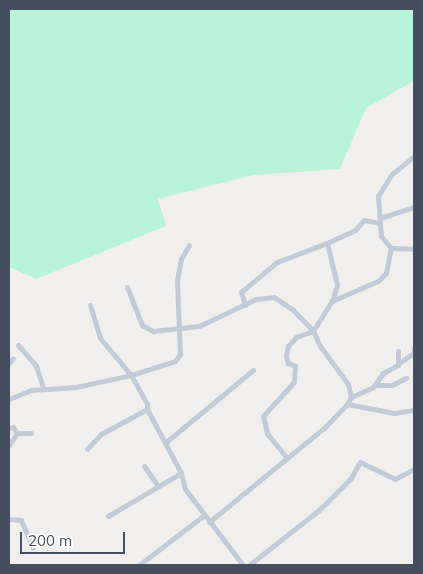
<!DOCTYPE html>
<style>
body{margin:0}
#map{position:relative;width:423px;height:574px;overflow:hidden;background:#f1efee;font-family:Mulish,sans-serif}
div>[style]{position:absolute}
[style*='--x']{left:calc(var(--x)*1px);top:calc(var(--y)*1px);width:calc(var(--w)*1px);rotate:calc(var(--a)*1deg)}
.green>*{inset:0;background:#b8f4da}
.minor>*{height:5px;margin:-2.5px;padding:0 2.5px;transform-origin:2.5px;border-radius:2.5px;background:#c3cbd8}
span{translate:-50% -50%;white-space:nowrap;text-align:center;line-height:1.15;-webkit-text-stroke:4px #fff;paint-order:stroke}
.frame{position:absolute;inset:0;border:10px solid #454e5e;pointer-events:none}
.scale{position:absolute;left:20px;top:532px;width:105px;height:22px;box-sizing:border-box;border:2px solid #454e5e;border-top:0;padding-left:6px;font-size:15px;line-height:18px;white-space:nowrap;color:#454e5e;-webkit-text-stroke:4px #fff;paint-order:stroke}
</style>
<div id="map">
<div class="green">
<i style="clip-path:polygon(9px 9px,414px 9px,414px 81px,366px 108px,340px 169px,254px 175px,158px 199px,166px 226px,36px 279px,9px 267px)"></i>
</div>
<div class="minor">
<i style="--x:380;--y:218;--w:36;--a:-18"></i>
<i style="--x:327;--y:243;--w:43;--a:76.6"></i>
<i style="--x:337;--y:285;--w:17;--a:107"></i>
<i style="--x:391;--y:248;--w:23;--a:2"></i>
<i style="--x:127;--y:287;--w:41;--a:68.5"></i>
<i style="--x:142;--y:325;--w:13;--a:29"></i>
<i style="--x:153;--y:331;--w:46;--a:-6.2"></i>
<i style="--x:199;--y:326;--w:63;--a:-25.3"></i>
<i style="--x:256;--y:299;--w:18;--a:-6"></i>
<i style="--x:274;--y:297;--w:23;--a:34"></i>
<i style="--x:293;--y:310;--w:29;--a:46"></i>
<i style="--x:90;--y:305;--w:34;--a:73"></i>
<i style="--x:100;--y:338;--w:48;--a:50"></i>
<i style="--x:131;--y:375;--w:33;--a:61"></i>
<i style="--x:147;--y:404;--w:5;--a:90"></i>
<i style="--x:147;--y:409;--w:72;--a:62"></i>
<i style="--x:181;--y:473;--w:16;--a:76"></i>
<i style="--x:185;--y:489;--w:96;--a:52.7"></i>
<i style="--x:245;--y:305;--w:14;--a:-107"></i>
<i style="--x:241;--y:292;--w:47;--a:-39.8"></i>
<i style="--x:277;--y:262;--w:53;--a:-20.8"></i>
<i style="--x:327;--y:243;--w:31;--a:-25"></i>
<i style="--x:355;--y:230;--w:13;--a:-48"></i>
<i style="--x:364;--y:220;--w:15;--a:11"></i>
<i style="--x:18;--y:345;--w:28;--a:49"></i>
<i style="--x:36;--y:366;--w:22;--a:72"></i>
<i style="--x:9;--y:363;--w:6;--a:-51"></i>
<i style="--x:399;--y:363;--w:18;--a:-34"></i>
<i style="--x:414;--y:353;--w:5;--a:-90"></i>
<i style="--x:375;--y:385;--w:17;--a:0"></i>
<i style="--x:392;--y:385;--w:16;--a:-27"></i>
<i style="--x:351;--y:397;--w:24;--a:-24"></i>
<i style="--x:373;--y:387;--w:17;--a:-54"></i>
<i style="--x:383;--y:373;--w:17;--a:-28"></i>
<i style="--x:398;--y:365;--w:14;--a:-90"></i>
<i style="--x:9;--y:399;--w:24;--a:-22"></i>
<i style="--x:31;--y:390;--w:45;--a:-3.8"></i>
<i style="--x:76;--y:387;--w:56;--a:-12.3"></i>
<i style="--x:131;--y:375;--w:46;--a:-17.7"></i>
<i style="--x:175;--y:361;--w:9;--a:-54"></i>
<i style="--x:180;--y:354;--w:73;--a:-92.4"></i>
<i style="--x:177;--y:281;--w:22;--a:-80"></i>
<i style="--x:181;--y:259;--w:16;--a:-60"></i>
<i style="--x:347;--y:404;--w:48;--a:10.8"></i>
<i style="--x:394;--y:413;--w:20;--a:-9"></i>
<i style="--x:9;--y:428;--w:4;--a:-14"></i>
<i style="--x:13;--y:427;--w:7;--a:56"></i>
<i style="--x:166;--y:442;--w:113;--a:-39.6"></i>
<i style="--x:9;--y:445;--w:14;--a:-56"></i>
<i style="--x:17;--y:433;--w:14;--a:0"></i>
<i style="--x:87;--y:449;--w:21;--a:-47"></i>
<i style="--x:101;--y:434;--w:52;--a:-28.5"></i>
<i style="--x:287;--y:458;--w:32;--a:-129"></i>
<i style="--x:267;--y:433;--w:17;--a:-103"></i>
<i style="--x:263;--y:416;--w:46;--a:-47.6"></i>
<i style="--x:294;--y:382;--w:16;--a:-86"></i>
<i style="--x:295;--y:366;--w:8;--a:-157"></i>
<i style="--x:288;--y:363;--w:7;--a:-106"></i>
<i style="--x:286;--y:356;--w:10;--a:-79"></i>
<i style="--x:288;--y:346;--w:12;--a:-48"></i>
<i style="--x:296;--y:337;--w:18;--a:-19"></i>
<i style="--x:144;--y:466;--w:24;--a:55"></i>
<i style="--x:108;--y:516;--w:85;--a:-30.5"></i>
<i style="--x:9;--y:519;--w:12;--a:5"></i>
<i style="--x:21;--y:520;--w:30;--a:67"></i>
<i style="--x:209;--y:522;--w:149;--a:-39.3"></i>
<i style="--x:324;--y:428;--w:33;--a:-46"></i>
<i style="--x:347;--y:404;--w:8;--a:-60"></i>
<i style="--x:351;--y:397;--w:13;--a:-103"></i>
<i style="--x:348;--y:384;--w:47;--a:-126.4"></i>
<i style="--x:320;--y:346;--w:17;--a:-115"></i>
<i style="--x:313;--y:331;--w:36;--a:-58"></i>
<i style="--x:332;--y:301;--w:50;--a:-23.5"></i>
<i style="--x:378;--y:281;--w:11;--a:-45"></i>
<i style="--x:386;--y:273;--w:25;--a:-79"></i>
<i style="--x:391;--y:248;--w:16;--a:-130"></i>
<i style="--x:381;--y:236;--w:40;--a:-94.3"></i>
<i style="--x:378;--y:196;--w:26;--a:-58"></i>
<i style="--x:392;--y:174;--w:28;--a:-39"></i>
<i style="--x:139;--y:565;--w:81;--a:-37.4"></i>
<i style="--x:249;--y:565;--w:89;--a:-38.2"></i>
<i style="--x:319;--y:510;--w:45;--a:-45"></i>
<i style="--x:351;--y:478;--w:18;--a:-61"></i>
<i style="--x:360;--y:462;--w:39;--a:26"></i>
<i style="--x:395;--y:479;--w:21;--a:-28"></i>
</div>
<div class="frame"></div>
<div class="scale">200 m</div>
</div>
